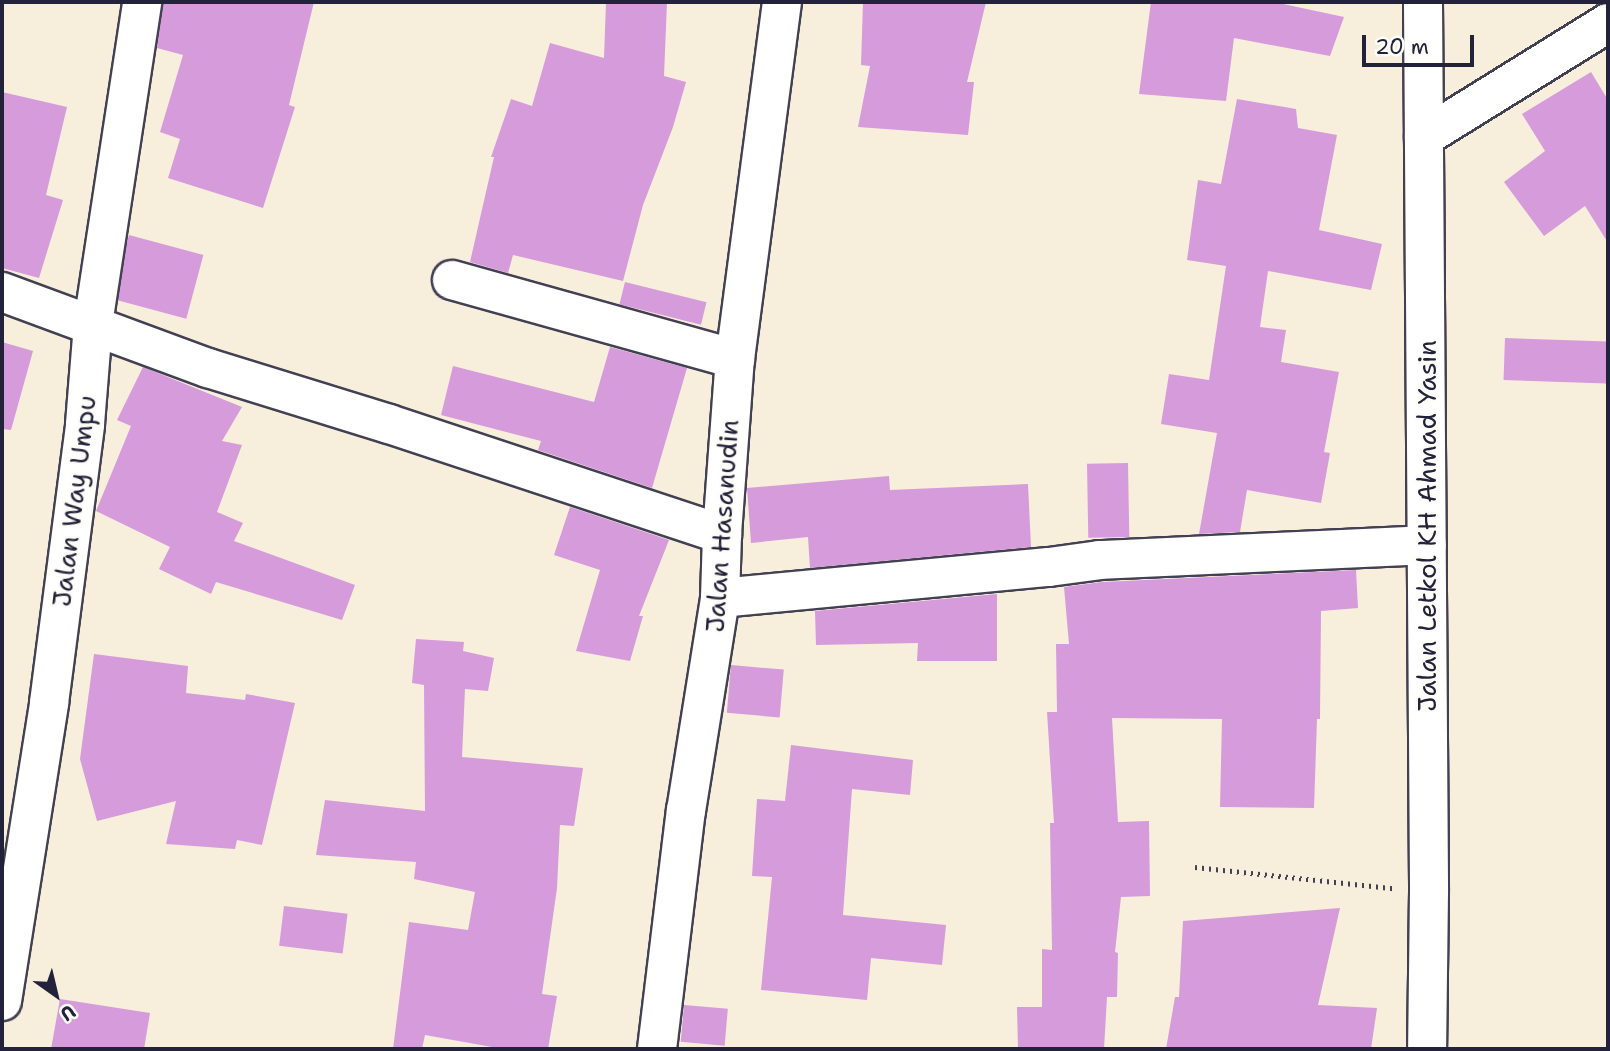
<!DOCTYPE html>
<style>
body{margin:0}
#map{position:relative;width:1610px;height:1051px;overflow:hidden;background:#f7eedc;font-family:"Shantell Sans",sans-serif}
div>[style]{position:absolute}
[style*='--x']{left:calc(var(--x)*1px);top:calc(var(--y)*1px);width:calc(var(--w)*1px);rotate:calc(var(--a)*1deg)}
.building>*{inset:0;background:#d69bdb;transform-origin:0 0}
.path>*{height:4.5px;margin-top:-2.25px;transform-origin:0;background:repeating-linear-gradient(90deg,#424153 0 2px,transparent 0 7px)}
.roads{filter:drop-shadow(2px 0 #424153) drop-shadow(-2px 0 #424153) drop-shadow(0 2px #424153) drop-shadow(0 -2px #424153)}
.minor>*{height:38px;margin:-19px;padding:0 19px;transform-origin:19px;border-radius:19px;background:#fff}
.secondary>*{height:38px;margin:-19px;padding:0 19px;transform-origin:19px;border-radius:19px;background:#fff}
span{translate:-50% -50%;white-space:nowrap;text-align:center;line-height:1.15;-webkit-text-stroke:5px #fdfcf7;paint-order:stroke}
.street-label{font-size:26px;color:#22223b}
.frame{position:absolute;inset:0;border:4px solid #22223b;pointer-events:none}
.north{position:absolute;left:21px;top:960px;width:70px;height:70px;-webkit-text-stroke:5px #fdfcf7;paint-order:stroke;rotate:146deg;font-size:19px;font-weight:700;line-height:28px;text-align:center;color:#22223b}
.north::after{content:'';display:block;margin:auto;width:24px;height:32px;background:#22223b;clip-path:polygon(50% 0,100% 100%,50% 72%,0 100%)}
.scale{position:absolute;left:1362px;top:35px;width:112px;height:32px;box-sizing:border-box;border:4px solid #22223b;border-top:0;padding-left:9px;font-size:21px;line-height:24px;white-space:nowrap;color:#22223b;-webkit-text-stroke:5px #fdfcf7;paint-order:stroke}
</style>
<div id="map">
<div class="building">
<i style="clip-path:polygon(163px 2px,314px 2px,289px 105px,295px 107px,263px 208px,168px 178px,180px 139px,160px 132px,183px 55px,157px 48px)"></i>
<i style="clip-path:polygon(606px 2px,667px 2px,664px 76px,686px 82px,673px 127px,643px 205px,623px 281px,513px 255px,508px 273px,470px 262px,494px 157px,491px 157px,511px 99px,532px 106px,550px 43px,604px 58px)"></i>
<i style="clip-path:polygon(863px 2px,986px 2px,967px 82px,974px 82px,968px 135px,858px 127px,870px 66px,861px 65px)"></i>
<i style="clip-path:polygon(1151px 2px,1274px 2px,1344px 17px,1330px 56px,1234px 38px,1226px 101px,1139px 94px)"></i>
<i style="clip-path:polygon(1591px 72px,1608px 100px,1608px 243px,1585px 206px,1544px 236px,1504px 182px,1545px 151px,1522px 114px)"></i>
<i style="clip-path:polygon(2px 92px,67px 107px,46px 195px,63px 200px,39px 278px,2px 268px)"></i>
<i style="clip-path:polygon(1237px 99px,1296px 109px,1298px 128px,1337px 135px,1319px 230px,1382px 244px,1371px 290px,1268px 271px,1260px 327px,1286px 330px,1281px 362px,1339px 372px,1324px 452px,1330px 453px,1321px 503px,1247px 490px,1240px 532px,1199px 534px,1217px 433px,1161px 424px,1169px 374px,1209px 380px,1226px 266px,1187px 260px,1198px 180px,1221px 184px)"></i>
<i style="left:129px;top:235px;width:77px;height:66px;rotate:15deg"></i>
<i style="left:625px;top:282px;width:84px;height:23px;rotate:14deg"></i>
<i style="left:1505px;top:338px;width:103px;height:42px;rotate:2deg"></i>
<i style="clip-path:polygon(2px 342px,33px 351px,11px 430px,2px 429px)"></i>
<i style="clip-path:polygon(610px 347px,687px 368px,652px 488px,538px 450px,541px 441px,441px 415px,453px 366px,594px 402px)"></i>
<i style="clip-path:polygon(143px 367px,242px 407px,222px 441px,242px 445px,217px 512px,243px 523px,234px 541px,355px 585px,342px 620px,216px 582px,211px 594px,159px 569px,170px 547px,96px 511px,131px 426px,117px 420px)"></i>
<i style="left:1128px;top:463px;width:74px;height:41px;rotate:89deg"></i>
<i style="clip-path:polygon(889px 476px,890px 490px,1028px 484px,1031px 547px,810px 568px,808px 537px,751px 543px,747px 488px)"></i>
<i style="clip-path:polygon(570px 507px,669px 540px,639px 616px,643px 616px,630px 661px,576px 651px,600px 570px,554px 555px)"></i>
<i style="clip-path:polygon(1356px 570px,1358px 608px,1321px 611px,1320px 719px,1317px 719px,1314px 808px,1220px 807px,1222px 719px,1112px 718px,1118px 822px,1149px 821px,1150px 896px,1121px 897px,1115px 952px,1118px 953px,1117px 997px,1107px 997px,1104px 1049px,1018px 1049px,1017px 1007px,1042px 1007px,1042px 949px,1052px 950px,1050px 823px,1054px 823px,1047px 712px,1057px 712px,1056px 644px,1069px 644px,1064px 587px,1102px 582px)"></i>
<i style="clip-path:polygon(997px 594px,997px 661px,917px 661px,918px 643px,816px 645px,815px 611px)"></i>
<i style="clip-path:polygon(416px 639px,464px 642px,463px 651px,494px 658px,488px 691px,465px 689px,462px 757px,583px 768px,574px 826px,560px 825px,557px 888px,542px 994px,557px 996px,548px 1049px,503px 1049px,425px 1035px,422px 1049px,393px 1049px,409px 922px,468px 930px,475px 892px,414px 879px,416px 862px,316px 855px,325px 800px,425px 811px,424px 685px,412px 683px)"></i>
<i style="clip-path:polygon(94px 654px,188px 666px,186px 693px,245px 700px,246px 694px,295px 703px,262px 845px,237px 840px,235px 849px,166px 844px,176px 801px,97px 821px,80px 759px)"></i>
<i style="left:731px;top:665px;width:53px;height:48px;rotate:5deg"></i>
<i style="clip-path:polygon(791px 745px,913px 760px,910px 795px,852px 789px,843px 915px,946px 925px,942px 965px,871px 958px,867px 1000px,761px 990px,772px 877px,752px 876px,757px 799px,785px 801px)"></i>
<i style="left:284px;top:906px;width:64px;height:40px;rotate:7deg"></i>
<i style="clip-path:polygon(1340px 908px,1318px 1005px,1377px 1008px,1371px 1049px,1166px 1049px,1175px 997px,1179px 997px,1183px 921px)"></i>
<i style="clip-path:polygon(60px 999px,150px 1013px,144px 1049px,51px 1049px)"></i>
<i style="left:684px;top:1005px;width:44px;height:37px;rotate:5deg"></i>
</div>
<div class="path">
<i style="--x:1195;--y:867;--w:199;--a:6.1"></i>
</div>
<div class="roads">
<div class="minor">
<i style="--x:1423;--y:2;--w:890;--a:89.61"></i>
<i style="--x:1429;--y:892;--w:157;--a:90.7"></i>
<i style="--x:1424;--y:137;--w:216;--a:-31.8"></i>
<i style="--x:452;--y:280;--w:294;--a:15.6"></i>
<i style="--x:2;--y:292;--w:220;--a:20.3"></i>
<i style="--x:208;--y:368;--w:189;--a:17.2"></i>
<i style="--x:389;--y:424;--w:351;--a:18.3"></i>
<i style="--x:720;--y:598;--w:330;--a:-5.4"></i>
<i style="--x:1049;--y:567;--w:51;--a:-7.8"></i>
<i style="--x:1100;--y:560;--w:327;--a:-2.6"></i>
<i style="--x:2;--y:1001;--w:302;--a:-81"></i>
<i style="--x:49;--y:703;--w:281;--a:-82.6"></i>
<i style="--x:85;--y:424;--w:100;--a:-85.4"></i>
<i style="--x:93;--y:324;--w:326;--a:-81.3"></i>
</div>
<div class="secondary">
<i style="--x:657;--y:1049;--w:240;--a:-83.1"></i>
<i style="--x:686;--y:811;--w:216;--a:-80.9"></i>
<i style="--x:720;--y:598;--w:64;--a:-88.2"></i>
<i style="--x:722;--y:534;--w:175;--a:-85.8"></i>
<i style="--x:735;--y:359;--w:360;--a:-82.5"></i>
</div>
</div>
<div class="street-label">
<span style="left:74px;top:501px;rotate:-83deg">Jalan Way Umpu</span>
<span style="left:722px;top:526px;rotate:-86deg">Jalan Hasanudin</span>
<span style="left:1427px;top:526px;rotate:-90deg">Jalan Letkol KH Ahmad Yasin</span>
</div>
<div class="frame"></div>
<div class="north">U</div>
<div class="scale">20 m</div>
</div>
